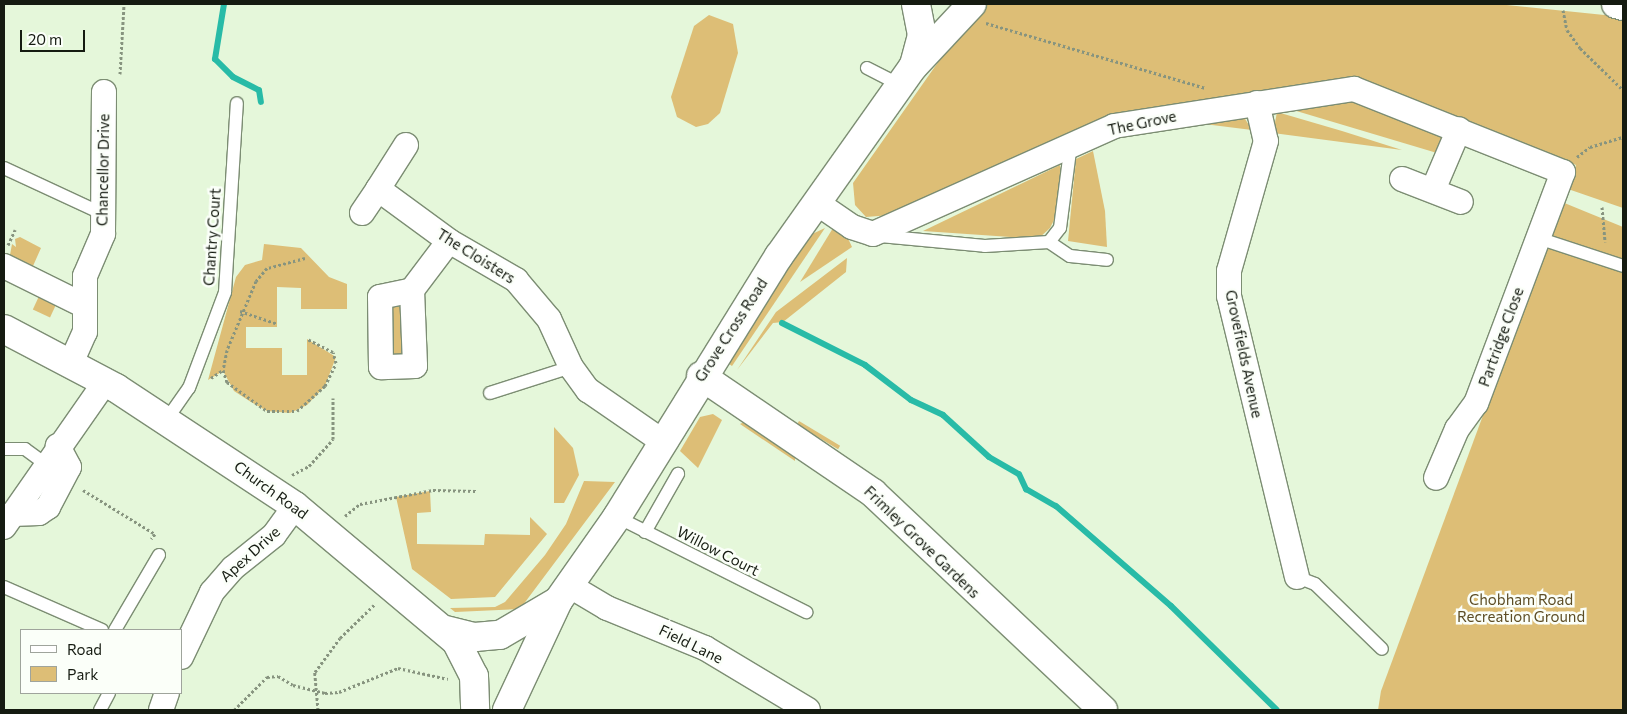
<!DOCTYPE html>
<style>
body{margin:0}
#map{position:relative;width:1627px;height:714px;overflow:hidden;background:#e5f7da;font-family:Commissioner,sans-serif}
div>[style]{position:absolute}
[style*='--x']{left:calc(var(--x)*1px);top:calc(var(--y)*1px);width:calc(var(--w)*1px);rotate:calc(var(--a)*1deg)}
.green>*{inset:0;background:#ddbe76;transform-origin:0 0}
.stream>*{height:6px;margin:-3px;padding:0 3px;transform-origin:3px;border-radius:3px;background:#28bba7}
.path>*{height:3px;margin-top:-1.5px;transform-origin:0;background:repeating-linear-gradient(90deg,#87947f 0 2.5px,transparent 0 5px)}
.roads{filter:drop-shadow(1px 0 #7c8d73) drop-shadow(-1px 0 #7c8d73) drop-shadow(0 1px #7c8d73) drop-shadow(0 -1px #7c8d73)}
.service>*{height:12px;margin:-6px;padding:0 6px;transform-origin:6px;border-radius:6px;background:#fff}
.minor>*{height:24px;margin:-12px;padding:0 12px;transform-origin:12px;border-radius:12px;background:#fff}
.tertiary>*{height:28px;margin:-14px;padding:0 14px;transform-origin:14px;border-radius:14px;background:#fff}
.secondary>*{height:28px;margin:-14px;padding:0 14px;transform-origin:14px;border-radius:14px;background:#fff}
.primary>*{height:28px;margin:-14px;padding:0 14px;transform-origin:14px;border-radius:14px;background:#fff}
span{translate:-50% -50%;white-space:nowrap;text-align:center;line-height:1.15;-webkit-text-stroke:5px #fbfff9;paint-order:stroke}
.street-label{font-size:15px;color:#151b11}
.park-label{font-size:15px;color:#5d4d25}
.frame{position:absolute;inset:0;border:5px solid #151b11;pointer-events:none}
.legend{position:absolute;left:20px;top:629px;width:162px;height:65px;box-sizing:border-box;background:#fbfff9;border:1px solid #9fa49c;margin:0;padding:6px 9px;list-style:none;font-size:15px;color:#151b11}
.legend li{display:flex;align-items:center;gap:10px;height:25px}
.legend b{width:25px;border:1px solid #9fa49c}
.scale{position:absolute;left:20px;top:30px;width:65px;height:22px;box-sizing:border-box;border:2px solid #151b11;border-top:0;padding-left:6px;font-size:15px;line-height:18px;white-space:nowrap;color:#151b11;-webkit-text-stroke:4px #fbfff9;paint-order:stroke}
</style>
<div id="map">
<div class="green">
<i style="clip-path:polygon(986px 4px,1497px 4px,1614px 16px,1623px 20px,1623px 208px,1568px 189px,1576px 165px,1383px 87px,1348px 79px,1218px 102px,891px 215px,866px 217px,855px 205px,853px 183px,972px 14px)"></i>
<i style="clip-path:polygon(709px 15px,733px 24px,738px 53px,720px 113px,708px 124px,696px 127px,677px 117px,671px 97px,694px 26px)"></i>
<i style="clip-path:polygon(1358px 100px,1444px 135px,1437px 153px,1283px 107px)"></i>
<i style="clip-path:polygon(1277px 112px,1342px 131px,1402px 150px,1273px 133px)"></i>
<i style="clip-path:polygon(1242px 114px,1252px 130px,1188px 122px)"></i>
<i style="clip-path:polygon(1093px 151px,1105px 211px,1107px 247px,1068px 241px,1076px 159px)"></i>
<i style="clip-path:polygon(1060px 165px,1063px 185px,1059px 210px,1050px 228px,1038px 239px,923px 231px)"></i>
<i style="clip-path:polygon(1562px 202px,1623px 227px,1623px 710px,1378px 710px,1381px 691px)"></i>
<i style="clip-path:polygon(825px 228px,732px 366px,725px 361px,808px 236px)"></i>
<i style="clip-path:polygon(833px 228px,845px 232px,852px 247px,800px 282px)"></i>
<i style="clip-path:polygon(20px 237px,41px 248px,33px 266px,10px 255px,12px 244px,16px 247px,15px 239px)"></i>
<i style="clip-path:polygon(264px 244px,301px 248px,329px 277px,347px 284px,347px 309px,301px 309px,301px 288px,277px 287px,277px 327px,246px 327px,246px 348px,282px 348px,282px 375px,307px 375px,307px 339px,336px 357px,325px 386px,307px 405px,290px 413px,267px 411px,251px 402px,234px 391px,223px 371px,208px 380px,236px 277px,245px 265px,262px 260px)"></i>
<i style="clip-path:polygon(847px 258px,846px 272px,783px 322px,773px 323px,737px 370px,776px 312px)"></i>
<i style="left:40px;top:294px;width:19px;height:17px;rotate:25deg"></i>
<i style="left:393px;top:307px;width:8px;height:48px"></i>
<i style="clip-path:polygon(713px 414px,722px 420px,698px 468px,680px 451px,700px 417px)"></i>
<i style="clip-path:polygon(746px 421px,795px 453px,795px 461px,740px 424px)"></i>
<i style="left:799px;top:421px;width:48px;height:4px;rotate:31deg"></i>
<i style="clip-path:polygon(554px 427px,573px 448px,579px 475px,564px 503px,554px 503px)"></i>
<i style="clip-path:polygon(584px 481px,615px 482px,520px 609px,455px 612px,450px 608px,495px 607px,505px 602px,545px 555px,566px 524px)"></i>
<i style="clip-path:polygon(430px 491px,431px 512px,417px 513px,417px 544px,484px 545px,485px 534px,530px 535px,530px 517px,547px 534px,495px 597px,451px 599px,412px 569px,396px 497px)"></i>
</div>
<div class="stream">
<i style="--x:224;--y:4;--w:56;--a:99.3"></i>
<i style="--x:215;--y:59;--w:25;--a:45"></i>
<i style="--x:233;--y:77;--w:29;--a:27"></i>
<i style="--x:259;--y:90;--w:12;--a:81"></i>
<i style="--x:782;--y:323;--w:93;--a:26.8"></i>
<i style="--x:865;--y:365;--w:58;--a:37.3"></i>
<i style="--x:911;--y:400;--w:35;--a:25"></i>
<i style="--x:943;--y:415;--w:62;--a:42.4"></i>
<i style="--x:989;--y:457;--w:34;--a:30"></i>
<i style="--x:1019;--y:474;--w:17;--a:65"></i>
<i style="--x:1026;--y:489;--w:34;--a:30"></i>
<i style="--x:1056;--y:506;--w:152;--a:41"></i>
<i style="--x:1171;--y:606;--w:148;--a:44.5"></i>
</div>
<div class="path">
<i style="--x:1563;--y:10;--w:20;--a:79"></i>
<i style="--x:1567;--y:30;--w:22;--a:54"></i>
<i style="--x:1580;--y:48;--w:60;--a:44.3"></i>
<i style="--x:986;--y:23;--w:228;--a:16.5"></i>
<i style="--x:120;--y:74;--w:70;--a:-86.7"></i>
<i style="--x:1577;--y:157;--w:16;--a:-38"></i>
<i style="--x:1590;--y:147;--w:34;--a:-17"></i>
<i style="--x:1602;--y:207;--w:35;--a:85"></i>
<i style="--x:8;--y:245;--w:17;--a:-65"></i>
<i style="--x:305;--y:258;--w:39;--a:165"></i>
<i style="--x:267;--y:268;--w:17;--a:130"></i>
<i style="--x:256;--y:281;--w:75;--a:112.8"></i>
<i style="--x:227;--y:350;--w:20;--a:101"></i>
<i style="--x:223;--y:370;--w:13;--a:72"></i>
<i style="--x:227;--y:382;--w:49;--a:35.9"></i>
<i style="--x:267;--y:411;--w:30;--a:0"></i>
<i style="--x:297;--y:411;--w:38;--a:-42"></i>
<i style="--x:325;--y:386;--w:25;--a:-64"></i>
<i style="--x:336;--y:363;--w:11;--a:-105"></i>
<i style="--x:333;--y:352;--w:29;--a:-153"></i>
<i style="--x:240;--y:311;--w:39;--a:19"></i>
<i style="--x:211;--y:378;--w:14;--a:-34"></i>
<i style="--x:292;--y:475;--w:19;--a:-28"></i>
<i style="--x:309;--y:466;--w:36;--a:-48"></i>
<i style="--x:333;--y:439;--w:41;--a:-90"></i>
<i style="--x:83;--y:490;--w:84;--a:31.4"></i>
<i style="--x:155;--y:534;--w:6;--a:129"></i>
<i style="--x:345;--y:516;--w:19;--a:-39"></i>
<i style="--x:360;--y:504;--w:74;--a:-10.9"></i>
<i style="--x:433;--y:490;--w:43;--a:1.3"></i>
<i style="--x:234;--y:710;--w:47;--a:-45"></i>
<i style="--x:267;--y:677;--w:11;--a:-5"></i>
<i style="--x:278;--y:676;--w:17;--a:31"></i>
<i style="--x:293;--y:685;--w:33;--a:14"></i>
<i style="--x:325;--y:693;--w:14;--a:-4"></i>
<i style="--x:339;--y:692;--w:64;--a:-22.1"></i>
<i style="--x:398;--y:668;--w:51;--a:12.4"></i>
<i style="--x:318;--y:710;--w:38;--a:-95"></i>
<i style="--x:315;--y:672;--w:42;--a:-53.7"></i>
<i style="--x:340;--y:638;--w:49;--a:-44.2"></i>
</div>
<div class="roads">
<div class="service">
<i style="--x:867;--y:68;--w:37;--a:27"></i>
<i style="--x:4;--y:168;--w:109;--a:24.9"></i>
<i style="--x:880;--y:236;--w:105;--a:5.4"></i>
<i style="--x:985;--y:246;--w:64;--a:-3.6"></i>
<i style="--x:1049;--y:242;--w:18;--a:-52"></i>
<i style="--x:1060;--y:228;--w:86;--a:-82.6"></i>
<i style="--x:1538;--y:238;--w:89;--a:18.2"></i>
<i style="--x:1049;--y:242;--w:25;--a:34"></i>
<i style="--x:1070;--y:256;--w:37;--a:6"></i>
<i style="--x:490;--y:393;--w:85;--a:-17.8"></i>
<i style="--x:167;--y:419;--w:38;--a:-55"></i>
<i style="--x:189;--y:388;--w:103;--a:-69.4"></i>
<i style="--x:225;--y:292;--w:189;--a:-86.4"></i>
<i style="--x:4;--y:449;--w:21;--a:0"></i>
<i style="--x:25;--y:449;--w:26;--a:36"></i>
<i style="--x:617;--y:517;--w:212;--a:26.7"></i>
<i style="--x:645;--y:532;--w:67;--a:-60.4"></i>
<i style="--x:1297;--y:577;--w:19;--a:21"></i>
<i style="--x:1315;--y:584;--w:93;--a:44.1"></i>
<i style="--x:4;--y:587;--w:107;--a:23.7"></i>
<i style="--x:115;--y:630;--w:87;--a:-59.6"></i>
<i style="--x:100;--y:710;--w:19;--a:-62"></i>
</div>
<div class="minor">
<i style="--x:1257;--y:103;--w:39;--a:77"></i>
<i style="--x:1266;--y:141;--w:135;--a:105.9"></i>
<i style="--x:1229;--y:271;--w:25;--a:90"></i>
<i style="--x:1229;--y:296;--w:289;--a:76.4"></i>
<i style="--x:406;--y:145;--w:52;--a:122.5"></i>
<i style="--x:378;--y:189;--w:88;--a:36.2"></i>
<i style="--x:449;--y:241;--w:78;--a:30.2"></i>
<i style="--x:516;--y:280;--w:51;--a:49.8"></i>
<i style="--x:549;--y:319;--w:53;--a:65.4"></i>
<i style="--x:571;--y:367;--w:29;--a:54"></i>
<i style="--x:588;--y:390;--w:90;--a:34.6"></i>
<i style="--x:1402;--y:179;--w:63;--a:21.3"></i>
<i style="--x:1433;--y:190;--w:66;--a:-66.9"></i>
<i style="--x:817;--y:203;--w:42;--a:34.4"></i>
<i style="--x:852;--y:227;--w:22;--a:18"></i>
<i style="--x:873;--y:234;--w:264;--a:-24.1"></i>
<i style="--x:1114;--y:126;--w:243;--a:-8.8"></i>
<i style="--x:1354;--y:89;--w:225;--a:21.7"></i>
<i style="--x:1563;--y:172;--w:247;--a:110.6"></i>
<i style="--x:1476;--y:403;--w:32;--a:126"></i>
<i style="--x:1457;--y:429;--w:53;--a:113.2"></i>
<i style="--x:362;--y:213;--w:29;--a:-56"></i>
<i style="--x:4;--y:266;--w:88;--a:26.3"></i>
<i style="--x:412;--y:290;--w:76;--a:87.7"></i>
<i style="--x:415;--y:366;--w:34;--a:178"></i>
<i style="--x:381;--y:367;--w:70;--a:-90.8"></i>
<i style="--x:380;--y:297;--w:33;--a:-12"></i>
<i style="--x:412;--y:290;--w:61;--a:-52.9"></i>
<i style="--x:71;--y:363;--w:34;--a:-66"></i>
<i style="--x:85;--y:332;--w:56;--a:-90"></i>
<i style="--x:85;--y:276;--w:46;--a:-66.8"></i>
<i style="--x:103;--y:234;--w:142;--a:-89.6"></i>
<i style="--x:12;--y:514;--w:27;--a:-2"></i>
<i style="--x:39;--y:513;--w:11;--a:-34"></i>
<i style="--x:48;--y:507;--w:45;--a:-62.3"></i>
<i style="--x:69;--y:467;--w:24;--a:-118"></i>
<i style="--x:4;--y:527;--w:177;--a:-55.1"></i>
<i style="--x:570;--y:586;--w:43;--a:30.7"></i>
<i style="--x:607;--y:608;--w:106;--a:22.2"></i>
<i style="--x:705;--y:648;--w:120;--a:31"></i>
<i style="--x:181;--y:657;--w:72;--a:-64.5"></i>
<i style="--x:212;--y:592;--w:32;--a:-49"></i>
<i style="--x:233;--y:568;--w:53;--a:-38.8"></i>
<i style="--x:274;--y:535;--w:36;--a:-54"></i>
<i style="--x:161;--y:710;--w:18;--a:-71"></i>
</div>
<div class="tertiary">
<i style="--x:701;--y:376;--w:208;--a:34.2"></i>
<i style="--x:873;--y:493;--w:316;--a:43.3"></i>
</div>
<div class="secondary">
<i style="--x:914;--y:65;--w:31;--a:-75"></i>
<i style="--x:922;--y:35;--w:32;--a:-101"></i>
<i style="--x:4;--y:329;--w:127;--a:27.8"></i>
<i style="--x:116;--y:388;--w:214;--a:33.4"></i>
<i style="--x:295;--y:506;--w:210;--a:40"></i>
<i style="--x:456;--y:641;--w:39;--a:63"></i>
<i style="--x:474;--y:676;--w:34;--a:88"></i>
<i style="--x:446;--y:630;--w:30;--a:14"></i>
<i style="--x:475;--y:637;--w:25;--a:-5"></i>
<i style="--x:500;--y:635;--w:67;--a:-30.4"></i>
<i style="--x:558;--y:601;--w:103;--a:-54.9"></i>
<i style="--x:617;--y:517;--w:307;--a:-58.2"></i>
<i style="--x:779;--y:256;--w:232;--a:-54.7"></i>
<i style="--x:913;--y:67;--w:86;--a:-46.9"></i>
<i style="--x:507;--y:710;--w:120;--a:-64.9"></i>
</div>
<div class="primary">
<i style="--x:1616;--y:4;--w:7;--a:16"></i>
</div>
</div>
<div class="street-label">
<span style="left:1142px;top:123px;rotate:-12deg">The Grove</span>
<span style="left:103px;top:170px;rotate:-89deg">Chancellor Drive</span>
<span style="left:212px;top:237px;rotate:-86deg">Chantry Court</span>
<span style="left:476px;top:256px;rotate:32deg">The Cloisters</span>
<span style="left:731px;top:330px;rotate:-57deg">Grove Cross Road</span>
<span style="left:1501px;top:337px;rotate:-70deg">Partridge Close</span>
<span style="left:1244px;top:354px;rotate:78deg">Grovefields Avenue</span>
<span style="left:271px;top:490px;rotate:36deg">Church Road</span>
<span style="left:922px;top:542px;rotate:44deg">Frimley Grove Gardens</span>
<span style="left:718px;top:551px;rotate:27deg">Willow Court</span>
<span style="left:250px;top:554px;rotate:-42deg">Apex Drive</span>
<span style="left:691px;top:644px;rotate:26deg">Field Lane</span>
</div>
<div class="park-label">
<span style="left:1521px;top:608px">Chobham Road<br>Recreation Ground</span>
</div>
<div class="frame"></div>
<ul class="legend">
<li><b style="height:6px;background:#fff"></b>Road</li>
<li><b style="height:14px;background:#ddbe76"></b>Park</li>
</ul>
<div class="scale">20 m</div>
</div>
